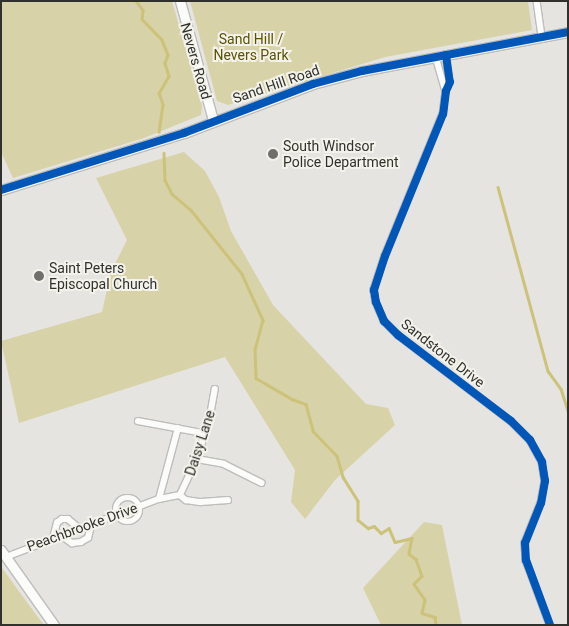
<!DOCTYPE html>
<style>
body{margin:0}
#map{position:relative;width:569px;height:626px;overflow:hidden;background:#e5e4e0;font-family:Roboto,sans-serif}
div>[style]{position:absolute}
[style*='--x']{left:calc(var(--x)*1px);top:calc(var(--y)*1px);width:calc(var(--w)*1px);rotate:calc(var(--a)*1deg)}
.green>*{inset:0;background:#d8d2a8}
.stream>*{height:2.5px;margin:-1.25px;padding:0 1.25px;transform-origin:1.25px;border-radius:1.25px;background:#cdc27a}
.roads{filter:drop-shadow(1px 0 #bdbdba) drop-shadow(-1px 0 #bdbdba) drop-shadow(0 1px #bdbdba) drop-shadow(0 -1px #bdbdba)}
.street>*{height:5.5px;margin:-2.75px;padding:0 2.75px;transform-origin:2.75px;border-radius:2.75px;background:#fbfbfa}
.street>.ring{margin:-2.75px;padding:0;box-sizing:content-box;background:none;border:5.5px solid #fbfbfa;border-radius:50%}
.secondary>*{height:9px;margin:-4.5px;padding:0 4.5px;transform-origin:4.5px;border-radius:4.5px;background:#fbfbfa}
.cycleway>*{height:8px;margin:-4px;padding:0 4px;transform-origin:4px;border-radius:4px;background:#0057b8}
.dots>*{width:14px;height:14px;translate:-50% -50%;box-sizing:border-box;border:2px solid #f4f3eb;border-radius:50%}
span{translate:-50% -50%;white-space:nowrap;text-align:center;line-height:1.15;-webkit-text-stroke:4px #f4f3eb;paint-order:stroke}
.park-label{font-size:14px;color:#5c5100}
.street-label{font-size:14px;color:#30302d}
.poi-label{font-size:14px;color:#30302d}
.left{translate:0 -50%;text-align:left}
.frame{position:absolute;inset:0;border:2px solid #30302d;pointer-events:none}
</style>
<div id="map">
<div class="green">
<i style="clip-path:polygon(1px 1px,172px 1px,202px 106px,201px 115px,144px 138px,13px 178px,1px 152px)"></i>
<i style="clip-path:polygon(190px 1px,528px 1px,532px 30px,385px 57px,228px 105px,217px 101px)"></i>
<i style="clip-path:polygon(184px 152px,205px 171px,219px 197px,231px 231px,273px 305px,366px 404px,388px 408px,395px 425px,335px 480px,305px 519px,291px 502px,295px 470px,225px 357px,19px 423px,1px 341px,102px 312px,111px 272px,127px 240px,96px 178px)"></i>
<i style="clip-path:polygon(424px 522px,442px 525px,462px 625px,381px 625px,363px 588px)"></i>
<i style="clip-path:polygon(2px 568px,37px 616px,44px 625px,1px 625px)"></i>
</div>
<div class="stream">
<i style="--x:136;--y:1;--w:11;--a:52"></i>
<i style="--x:143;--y:10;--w:9;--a:96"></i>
<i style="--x:142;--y:19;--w:29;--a:46"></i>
<i style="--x:162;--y:40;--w:16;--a:68"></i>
<i style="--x:168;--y:55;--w:9;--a:111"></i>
<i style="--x:165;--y:63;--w:14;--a:73"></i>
<i style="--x:169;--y:76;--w:20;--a:120"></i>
<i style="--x:159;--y:93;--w:12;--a:70"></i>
<i style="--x:163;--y:104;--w:28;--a:98"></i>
<i style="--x:164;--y:153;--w:27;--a:88"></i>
<i style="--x:165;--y:180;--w:16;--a:63"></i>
<i style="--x:172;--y:194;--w:25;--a:40"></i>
<i style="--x:191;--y:210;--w:82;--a:51.4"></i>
<i style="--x:242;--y:274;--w:51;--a:65.5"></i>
<i style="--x:263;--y:320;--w:30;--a:105"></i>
<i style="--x:255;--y:349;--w:29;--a:88"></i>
<i style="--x:256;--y:378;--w:42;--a:30.3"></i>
<i style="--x:292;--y:399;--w:15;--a:20"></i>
<i style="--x:306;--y:404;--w:28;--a:75"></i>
<i style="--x:313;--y:431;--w:35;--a:46"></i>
<i style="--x:337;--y:456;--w:22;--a:74"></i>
<i style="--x:343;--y:477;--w:28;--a:58"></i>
<i style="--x:358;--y:501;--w:19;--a:90"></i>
<i style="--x:358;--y:520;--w:13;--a:39"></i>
<i style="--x:368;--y:528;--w:6;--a:-18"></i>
<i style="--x:374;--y:526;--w:10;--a:45"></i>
<i style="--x:381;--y:533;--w:9;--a:-32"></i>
<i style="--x:389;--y:528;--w:15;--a:67"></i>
<i style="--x:395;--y:542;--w:17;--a:-13"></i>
<i style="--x:412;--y:538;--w:16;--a:101"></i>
<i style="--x:409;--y:554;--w:9;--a:36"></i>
<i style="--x:416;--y:559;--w:18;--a:71"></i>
<i style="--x:422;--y:576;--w:11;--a:135"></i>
<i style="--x:414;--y:584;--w:19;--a:55"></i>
<i style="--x:425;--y:600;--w:13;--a:103"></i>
<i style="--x:422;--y:613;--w:14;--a:17"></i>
<i style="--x:435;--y:617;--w:8;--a:83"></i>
<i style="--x:498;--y:187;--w:191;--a:74.8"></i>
<i style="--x:548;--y:371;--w:22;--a:54"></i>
<i style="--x:561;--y:389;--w:23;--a:72"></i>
</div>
<div class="roads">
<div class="street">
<i style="--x:537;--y:1;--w:37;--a:82"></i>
<i style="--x:446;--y:55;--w:27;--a:82"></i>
<i style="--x:450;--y:82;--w:10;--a:114"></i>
<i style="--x:446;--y:91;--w:23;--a:97"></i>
<i style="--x:443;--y:114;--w:153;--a:112.2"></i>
<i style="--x:385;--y:256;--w:36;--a:108"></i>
<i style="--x:374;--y:290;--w:12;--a:81"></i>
<i style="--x:376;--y:302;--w:21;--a:67"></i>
<i style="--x:384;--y:321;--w:20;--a:45"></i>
<i style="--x:398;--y:335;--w:142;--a:37.3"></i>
<i style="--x:511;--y:421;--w:27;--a:45"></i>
<i style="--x:530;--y:440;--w:25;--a:61"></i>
<i style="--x:542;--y:462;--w:19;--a:81"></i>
<i style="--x:545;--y:481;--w:22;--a:100"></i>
<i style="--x:541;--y:503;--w:43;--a:111.8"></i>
<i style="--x:525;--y:543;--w:17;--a:87"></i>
<i style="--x:526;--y:560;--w:69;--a:69.7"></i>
<i style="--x:436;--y:57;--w:35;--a:74"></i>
<i style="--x:138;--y:421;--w:66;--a:10.5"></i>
<i style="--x:197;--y:459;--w:27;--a:10"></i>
<i style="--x:224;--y:464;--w:42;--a:26.6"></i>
<i style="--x:180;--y:495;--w:40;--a:-65"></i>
<i style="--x:197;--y:459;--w:45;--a:-73.2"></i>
<i style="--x:210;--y:416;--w:27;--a:-80"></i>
<i style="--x:180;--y:495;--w:8;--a:40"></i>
<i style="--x:186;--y:500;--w:15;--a:8"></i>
<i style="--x:201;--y:502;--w:27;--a:-4"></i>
<i class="ring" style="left:116px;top:498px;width:18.5px;height:18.5px"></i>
<i style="--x:159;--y:499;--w:73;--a:-75"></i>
<i style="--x:61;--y:535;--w:14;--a:36"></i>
<i style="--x:72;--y:543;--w:9;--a:-6"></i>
<i style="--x:81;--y:542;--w:8;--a:-30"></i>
<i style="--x:88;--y:538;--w:16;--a:-75"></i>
<i style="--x:53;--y:538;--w:16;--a:-75"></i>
<i style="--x:57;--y:523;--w:6;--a:-39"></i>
<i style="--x:62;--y:519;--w:6;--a:0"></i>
<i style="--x:68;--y:519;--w:14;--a:39"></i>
<i style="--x:6;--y:557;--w:164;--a:-20.8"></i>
<i style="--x:159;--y:499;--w:21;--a:-11"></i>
</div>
<div class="secondary">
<i style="--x:180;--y:1;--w:123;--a:74.5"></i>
<i style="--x:1;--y:190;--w:192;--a:-17.3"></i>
<i style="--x:184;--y:133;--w:138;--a:-20.8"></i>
<i style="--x:313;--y:84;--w:51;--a:-14.9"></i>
<i style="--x:362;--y:71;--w:210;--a:-10.7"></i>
<i style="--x:1;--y:550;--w:92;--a:54.8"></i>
</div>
</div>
<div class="cycleway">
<i style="--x:446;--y:55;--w:27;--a:82"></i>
<i style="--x:450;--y:82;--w:10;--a:114"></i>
<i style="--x:446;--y:91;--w:23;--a:97"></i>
<i style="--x:443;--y:114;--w:153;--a:112.2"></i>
<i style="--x:385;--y:256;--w:36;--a:108"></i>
<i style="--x:374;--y:290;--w:12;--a:81"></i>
<i style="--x:376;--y:302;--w:21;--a:67"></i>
<i style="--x:384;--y:321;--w:20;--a:45"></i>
<i style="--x:398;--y:335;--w:142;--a:37.3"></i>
<i style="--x:511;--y:421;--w:27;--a:45"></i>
<i style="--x:530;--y:440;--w:25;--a:61"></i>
<i style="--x:542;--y:462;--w:19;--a:81"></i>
<i style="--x:545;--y:481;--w:22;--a:100"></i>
<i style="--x:541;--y:503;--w:43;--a:111.8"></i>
<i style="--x:525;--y:543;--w:17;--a:87"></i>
<i style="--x:526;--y:560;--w:69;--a:69.7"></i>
<i style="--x:1;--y:190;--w:192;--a:-17.3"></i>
<i style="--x:184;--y:133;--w:138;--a:-20.8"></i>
<i style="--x:313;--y:84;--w:51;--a:-14.9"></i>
<i style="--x:362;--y:71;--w:210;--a:-10.7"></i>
</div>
<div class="dots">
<i style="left:273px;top:154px;background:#6f6f6c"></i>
<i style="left:39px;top:276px;background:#6f6f6c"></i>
</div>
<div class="park-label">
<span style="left:251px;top:47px">Sand Hill /<br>Nevers Park</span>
</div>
<div class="street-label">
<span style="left:196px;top:61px;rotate:74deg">Nevers Road</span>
<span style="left:276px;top:84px;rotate:-19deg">Sand Hill Road</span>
<span style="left:443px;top:353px;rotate:38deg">Sandstone Drive</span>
<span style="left:200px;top:443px;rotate:-72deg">Daisy Lane</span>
<span style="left:82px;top:527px;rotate:-20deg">Peachbrooke Drive</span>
</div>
<div class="poi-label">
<span class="left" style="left:283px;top:154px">South Windsor<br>Police Department</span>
<span class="left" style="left:49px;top:276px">Saint Peters<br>Episcopal Church</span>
</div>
<div class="frame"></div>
</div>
